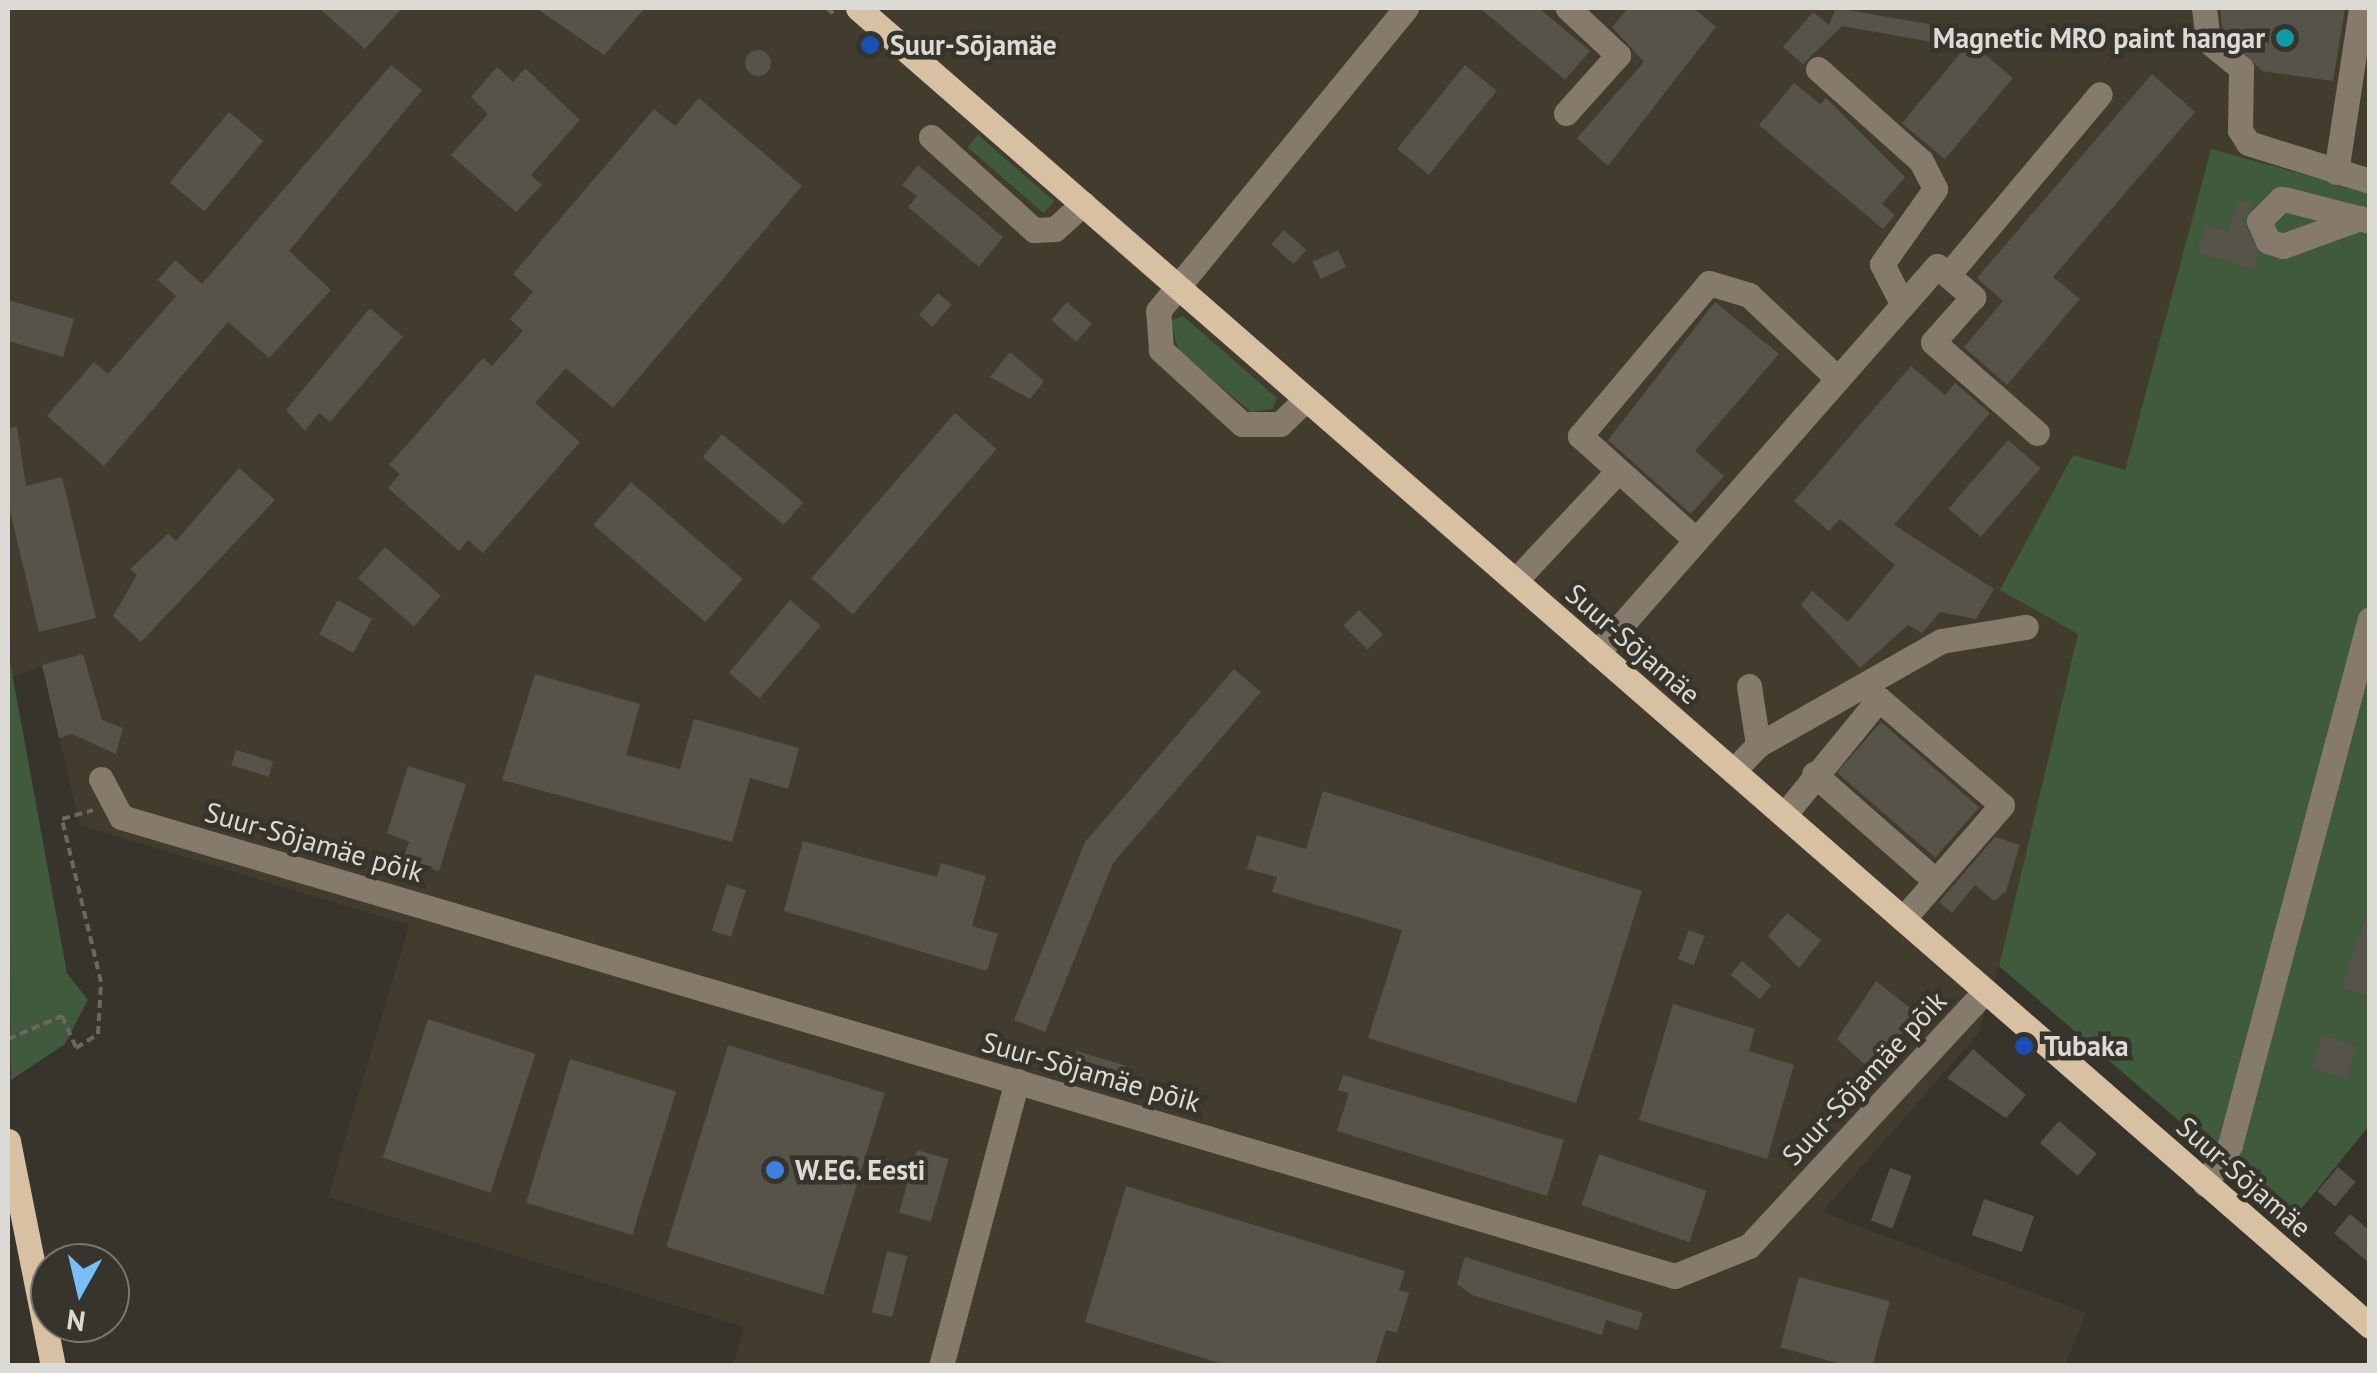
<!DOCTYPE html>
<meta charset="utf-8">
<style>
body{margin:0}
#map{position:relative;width:2377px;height:1373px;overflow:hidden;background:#36342b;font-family:"PT Sans",sans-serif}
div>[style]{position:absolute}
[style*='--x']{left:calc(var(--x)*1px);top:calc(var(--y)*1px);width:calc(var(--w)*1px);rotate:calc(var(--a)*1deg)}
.built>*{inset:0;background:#413c2d}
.green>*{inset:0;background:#405a3d;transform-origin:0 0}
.stream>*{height:6px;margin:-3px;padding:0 3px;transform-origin:3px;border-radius:3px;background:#5a7794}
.building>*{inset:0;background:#565349;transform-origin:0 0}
.round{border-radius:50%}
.path>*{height:4px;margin-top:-2px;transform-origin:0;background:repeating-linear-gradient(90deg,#6a6861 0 8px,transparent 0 13px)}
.minor>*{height:25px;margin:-12.5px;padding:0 12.5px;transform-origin:12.5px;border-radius:12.5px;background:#867a6c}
.major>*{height:25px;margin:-12.5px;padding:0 12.5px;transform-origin:12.5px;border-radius:12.5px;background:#d8c0a3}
.dots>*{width:28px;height:28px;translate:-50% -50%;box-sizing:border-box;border:5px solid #36342b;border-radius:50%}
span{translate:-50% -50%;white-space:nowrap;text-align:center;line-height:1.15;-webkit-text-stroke:9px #36342b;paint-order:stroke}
.poi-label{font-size:28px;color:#dcdad5;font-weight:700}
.right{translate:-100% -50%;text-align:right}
.left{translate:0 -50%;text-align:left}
.street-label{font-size:28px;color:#dcdad5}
.frame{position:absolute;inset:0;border:10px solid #dcdad5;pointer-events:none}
.north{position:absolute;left:30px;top:1243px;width:100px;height:100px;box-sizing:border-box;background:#36342b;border:2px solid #78766f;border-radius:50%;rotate:188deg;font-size:28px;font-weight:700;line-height:40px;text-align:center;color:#dcdad5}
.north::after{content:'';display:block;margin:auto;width:35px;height:45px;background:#78bff7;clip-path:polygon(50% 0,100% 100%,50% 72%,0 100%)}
</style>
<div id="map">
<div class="built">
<i style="clip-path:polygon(8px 8px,2369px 8px,2369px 192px,2211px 150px,2125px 470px,2001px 590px,2078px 634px,1999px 966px,1978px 1034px,1822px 1212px,2086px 1313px,2065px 1365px,733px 1365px,744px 1327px,328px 1197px,409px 925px,80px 825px,42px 666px,11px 678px)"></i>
</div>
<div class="green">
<i style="left:978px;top:135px;width:101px;height:16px;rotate:41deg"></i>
<i style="clip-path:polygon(2211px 149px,2369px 192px,2369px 1126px,2293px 1219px,1999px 966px,2078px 634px,2000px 590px,2073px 455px,2125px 470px)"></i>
<i style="clip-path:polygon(1183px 316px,1277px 398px,1272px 409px,1251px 412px,1179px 351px,1170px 321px)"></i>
<i style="clip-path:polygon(8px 651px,67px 973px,88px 1000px,65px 1044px,11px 1080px)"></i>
</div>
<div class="stream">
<i style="--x:2368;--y:48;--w:2;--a:0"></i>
</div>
<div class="building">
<i style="clip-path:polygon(319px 8px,402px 8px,365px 49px)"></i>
<i style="clip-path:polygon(536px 8px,645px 8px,604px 55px)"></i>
<i style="clip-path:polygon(1480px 8px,1539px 8px,1590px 51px,1565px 80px)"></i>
<i style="clip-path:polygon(1628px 8px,1693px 8px,1716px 27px,1608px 166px,1577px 138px,1644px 62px,1612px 27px)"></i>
<i style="clip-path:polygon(1836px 8px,1940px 26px,1937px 43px,1842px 26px,1803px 64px,1783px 47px,1813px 12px,1829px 25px)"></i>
<i style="clip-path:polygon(2220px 8px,2345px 8px,2333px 81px,2262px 71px,2223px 33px)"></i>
<i style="left:1970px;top:42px;width:56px;height:106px;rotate:40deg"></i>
<i class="round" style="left:745px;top:50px;width:26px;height:26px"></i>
<i style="clip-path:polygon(391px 65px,422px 90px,289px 251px,331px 290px,269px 358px,228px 322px,104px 466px,47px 416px,94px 362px,108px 374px,176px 296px,158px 280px,175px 260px,202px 284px)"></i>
<i style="left:1465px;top:65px;width:41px;height:108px;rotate:39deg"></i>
<i style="clip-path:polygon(497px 67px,513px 82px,525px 68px,580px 120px,531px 175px,542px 185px,516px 212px,451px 155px,488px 114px,471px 97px)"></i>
<i style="clip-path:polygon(2152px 74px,2195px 112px,2053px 277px,2080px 299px,2007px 385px,1964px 347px,2003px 301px,1977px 278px)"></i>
<i style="clip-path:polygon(1794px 83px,1820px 104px,1826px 98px,1905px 177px,1882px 204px,1895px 215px,1883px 229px,1759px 125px)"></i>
<i style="clip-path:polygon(699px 98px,802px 186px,613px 408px,566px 368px,535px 403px,580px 442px,483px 553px,468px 540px,459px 551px,388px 488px,400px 474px,389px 465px,483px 358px,492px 366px,523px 331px,510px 319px,533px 292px,513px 274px,654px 109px,675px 126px)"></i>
<i style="left:229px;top:112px;width:45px;height:92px;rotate:40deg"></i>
<i style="clip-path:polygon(918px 165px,1003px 237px,979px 267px,908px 207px,917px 196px,902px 185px)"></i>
<i style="clip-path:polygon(2239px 200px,2253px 204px,2243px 219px,2259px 254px,2254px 270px,2197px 252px,2206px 224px,2229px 232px)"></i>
<i style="left:1284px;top:230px;width:30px;height:19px;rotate:42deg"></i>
<i style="left:1338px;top:250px;width:19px;height:28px;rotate:65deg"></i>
<i style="left:938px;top:293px;width:18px;height:29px;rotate:41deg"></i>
<i style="clip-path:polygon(8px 300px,74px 319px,63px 357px,8px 341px)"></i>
<i style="left:1067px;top:302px;width:33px;height:24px;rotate:41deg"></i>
<i style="clip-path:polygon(1715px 302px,1779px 354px,1695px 451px,1724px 476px,1691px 514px,1608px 440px)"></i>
<i style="clip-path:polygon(370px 308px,403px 337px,330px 422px,319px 413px,305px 431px,286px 410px)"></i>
<i style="clip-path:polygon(1010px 352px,1044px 381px,1030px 399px,990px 377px)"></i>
<i style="clip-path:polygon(1911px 366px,1945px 395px,1955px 383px,1990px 413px,1894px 525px,1994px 589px,1976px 619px,1940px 612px,1922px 633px,1908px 625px,1860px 668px,1801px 605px,1812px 591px,1848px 622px,1895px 565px,1840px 519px,1829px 531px,1794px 501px)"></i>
<i style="left:955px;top:413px;width:55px;height:219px;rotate:41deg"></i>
<i style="clip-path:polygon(17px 427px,26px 486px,62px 477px,96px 618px,39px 632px,8px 503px,8px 428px)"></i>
<i style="left:722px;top:434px;width:106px;height:30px;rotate:40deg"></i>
<i style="left:2008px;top:440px;width:43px;height:91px;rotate:41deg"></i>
<i style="clip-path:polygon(239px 468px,275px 500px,141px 642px,113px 616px,137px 575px,130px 569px,168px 534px,176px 541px)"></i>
<i style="left:631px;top:482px;width:148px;height:57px;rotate:41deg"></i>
<i style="left:385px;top:547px;width:74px;height:41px;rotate:41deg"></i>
<i style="left:338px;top:600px;width:39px;height:39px;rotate:29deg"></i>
<i style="left:790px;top:600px;width:40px;height:95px;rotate:40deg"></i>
<i style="left:1359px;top:610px;width:34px;height:22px;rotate:45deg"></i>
<i style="clip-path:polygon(83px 654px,102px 720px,123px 728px,116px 754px,72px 734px,59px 738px,42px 665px)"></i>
<i style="clip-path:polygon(1234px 669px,1261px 692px,1113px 863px,1045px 1032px,1014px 1020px,1085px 842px)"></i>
<i style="clip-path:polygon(535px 674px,640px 704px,626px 755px,680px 769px,694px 719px,799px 748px,788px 789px,750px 778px,732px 842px,502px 780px)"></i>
<i style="left:1881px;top:722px;width:130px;height:67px;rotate:41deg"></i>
<i style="left:236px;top:750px;width:39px;height:16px;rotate:17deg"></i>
<i style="clip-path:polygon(408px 766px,466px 784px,439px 871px,403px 859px,409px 842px,387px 833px)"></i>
<i style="clip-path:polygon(1323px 791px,1642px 891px,1576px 1103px,1368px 1038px,1402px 930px,1272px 892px,1277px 877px,1247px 869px,1257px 835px,1306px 849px)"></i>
<i style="clip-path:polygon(1995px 837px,2020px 845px,2006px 891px,1994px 901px,1975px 885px,1952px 913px,1939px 902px)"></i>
<i style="clip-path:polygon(803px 841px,937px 877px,941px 863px,986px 876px,972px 926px,998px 934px,987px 971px,784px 911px)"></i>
<i style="left:727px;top:884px;width:20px;height:49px;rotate:18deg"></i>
<i style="clip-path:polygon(2367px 912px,2370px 912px,2370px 997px,2341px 987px)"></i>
<i style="clip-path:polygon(1787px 913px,1821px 940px,1799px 968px,1768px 936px)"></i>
<i style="left:1689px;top:930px;width:17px;height:31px;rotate:21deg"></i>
<i style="left:1742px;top:961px;width:38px;height:18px;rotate:40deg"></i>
<i style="clip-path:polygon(1876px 981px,1919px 1015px,1870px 1069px,1837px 1039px)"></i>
<i style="clip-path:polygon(1673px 1004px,1755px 1029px,1749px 1051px,1794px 1065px,1767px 1159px,1639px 1120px)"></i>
<i style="left:428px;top:1019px;width:113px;height:146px;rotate:18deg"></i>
<i style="left:2323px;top:1035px;width:36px;height:34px;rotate:19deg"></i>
<i style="left:728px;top:1045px;width:164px;height:211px;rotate:17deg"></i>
<i style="clip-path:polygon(1973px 1049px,2026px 1095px,2006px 1118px,1947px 1078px)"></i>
<i style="left:1074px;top:1050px;width:54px;height:19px;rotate:17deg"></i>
<i style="left:570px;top:1059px;width:111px;height:150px;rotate:17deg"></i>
<i style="clip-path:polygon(1343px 1075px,1564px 1140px,1547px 1196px,1337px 1131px,1349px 1093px,1338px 1090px)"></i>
<i style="left:2059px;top:1121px;width:50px;height:29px;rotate:41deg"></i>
<i style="left:917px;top:1150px;width:33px;height:65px;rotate:16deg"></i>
<i style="left:1599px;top:1154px;width:114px;height:54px;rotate:19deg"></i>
<i style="left:2338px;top:1167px;width:23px;height:32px;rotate:40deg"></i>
<i style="left:1890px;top:1168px;width:23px;height:56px;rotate:20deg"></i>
<i style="clip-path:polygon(1126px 1186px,1405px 1271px,1399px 1290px,1409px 1293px,1397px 1333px,1386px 1330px,1375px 1366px,1229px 1366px,1085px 1322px)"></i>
<i style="left:1984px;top:1199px;width:53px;height:38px;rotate:19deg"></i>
<i style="clip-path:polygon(2350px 1214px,2370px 1231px,2370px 1264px,2334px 1233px)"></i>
<i style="left:887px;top:1251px;width:21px;height:63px;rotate:14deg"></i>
<i style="clip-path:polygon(1465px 1257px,1643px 1313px,1638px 1330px,1606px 1320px,1602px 1335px,1472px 1295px,1457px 1284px)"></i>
<i style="left:1799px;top:1277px;width:94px;height:73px;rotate:15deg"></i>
</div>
<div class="path">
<i style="--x:827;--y:8;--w:11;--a:41"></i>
<i style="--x:8;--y:1039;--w:59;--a:-23.1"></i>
<i style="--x:62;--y:1016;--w:35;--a:66"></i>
<i style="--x:76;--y:1048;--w:26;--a:-32"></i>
<i style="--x:98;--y:1034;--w:52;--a:-86.7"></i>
<i style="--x:101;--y:982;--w:168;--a:-103.5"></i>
<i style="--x:62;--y:819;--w:32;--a:-16"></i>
</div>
<div class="minor">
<i style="--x:2204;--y:8;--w:33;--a:83"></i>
<i style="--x:2208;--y:41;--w:43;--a:39.3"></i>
<i style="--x:2241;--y:68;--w:62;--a:90.9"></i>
<i style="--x:2240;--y:130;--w:15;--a:58"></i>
<i style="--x:2248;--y:143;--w:128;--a:17.3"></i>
<i style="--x:1818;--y:69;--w:138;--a:41.8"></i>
<i style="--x:1921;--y:161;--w:31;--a:63"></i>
<i style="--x:1935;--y:189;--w:92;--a:125.2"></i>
<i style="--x:1882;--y:264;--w:46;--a:62.9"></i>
<i style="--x:1566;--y:113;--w:78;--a:-48.1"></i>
<i style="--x:1618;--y:55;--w:69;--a:-136.8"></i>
<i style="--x:931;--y:137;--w:139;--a:42.1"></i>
<i style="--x:1034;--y:230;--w:21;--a:-3"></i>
<i style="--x:1055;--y:229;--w:38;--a:-42"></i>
<i style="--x:2336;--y:172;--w:166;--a:-81.3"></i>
<i style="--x:2360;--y:218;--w:82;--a:160"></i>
<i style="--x:2283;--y:246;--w:16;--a:-162"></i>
<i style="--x:2268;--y:241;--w:22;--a:-114"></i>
<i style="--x:2259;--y:221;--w:31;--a:-45"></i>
<i style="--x:2281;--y:199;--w:7;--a:8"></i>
<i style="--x:2288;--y:200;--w:85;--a:14.4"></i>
<i style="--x:1948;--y:275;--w:236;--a:-50"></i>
<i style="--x:1306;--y:399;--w:36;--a:136"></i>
<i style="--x:1280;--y:424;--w:38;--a:180"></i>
<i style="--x:1242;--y:424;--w:110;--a:-137.6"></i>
<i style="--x:1161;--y:350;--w:39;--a:-94"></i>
<i style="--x:1158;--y:311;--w:392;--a:-50.7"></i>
<i style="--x:1696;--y:540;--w:156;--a:-138.1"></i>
<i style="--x:1580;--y:436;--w:200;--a:-49.9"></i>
<i style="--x:1709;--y:283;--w:42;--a:16.7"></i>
<i style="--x:1749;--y:295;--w:122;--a:43.3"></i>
<i style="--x:1515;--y:581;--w:151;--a:-46.9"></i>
<i style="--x:1597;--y:653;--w:515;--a:-48.7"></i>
<i style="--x:1937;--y:266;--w:48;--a:40.7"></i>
<i style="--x:1973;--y:297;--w:60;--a:131.6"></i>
<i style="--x:1933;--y:342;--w:138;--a:41.2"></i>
<i style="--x:1749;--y:686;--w:60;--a:81.3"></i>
<i style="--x:1733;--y:771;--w:36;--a:-46"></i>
<i style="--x:1758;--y:745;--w:210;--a:-29.6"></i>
<i style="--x:1941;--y:641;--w:86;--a:-9.4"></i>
<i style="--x:1814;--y:774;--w:162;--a:41.3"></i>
<i style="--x:101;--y:779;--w:43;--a:62.2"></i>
<i style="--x:121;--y:817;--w:1620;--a:16.46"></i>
<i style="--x:1675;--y:1276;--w:80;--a:-22.1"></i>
<i style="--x:1749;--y:1246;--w:347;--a:-47.2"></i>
<i style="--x:1784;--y:815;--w:150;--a:-50.7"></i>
<i style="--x:1879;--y:699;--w:162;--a:40.8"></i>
<i style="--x:2002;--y:805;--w:151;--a:131"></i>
<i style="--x:2205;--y:1184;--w:46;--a:-57.3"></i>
<i style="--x:2230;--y:1145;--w:544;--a:-75.1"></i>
<i style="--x:941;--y:1366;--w:295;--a:-75.1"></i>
</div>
<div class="major">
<i style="--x:858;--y:8;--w:2006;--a:41.08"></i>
<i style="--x:8;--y:1141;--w:229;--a:78.7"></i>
</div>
<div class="dots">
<i style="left:2285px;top:38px;background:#0f9aa8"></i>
<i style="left:870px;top:45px;background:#1a4fb4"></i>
<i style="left:2024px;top:1046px;background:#1a4fb4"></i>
<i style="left:775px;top:1170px;background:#3f7fe0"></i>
</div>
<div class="poi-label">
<span class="right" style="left:2265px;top:38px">Magnetic MRO paint hangar</span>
<span class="left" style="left:890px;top:45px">Suur-Sõjamäe</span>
<span class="left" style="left:2044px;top:1046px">Tubaka</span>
<span class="left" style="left:795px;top:1170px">W.EG. Eesti</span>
</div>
<div class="street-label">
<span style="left:1633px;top:644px;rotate:41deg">Suur-Sõjamäe</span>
<span style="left:314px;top:842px;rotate:16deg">Suur-Sõjamäe põik</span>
<span style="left:1091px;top:1072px;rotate:16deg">Suur-Sõjamäe põik</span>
<span style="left:1864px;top:1078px;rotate:-47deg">Suur-Sõjamäe põik</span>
<span style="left:2244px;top:1177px;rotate:41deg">Suur-Sõjamäe</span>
</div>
<div class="frame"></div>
<div class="north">N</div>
</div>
